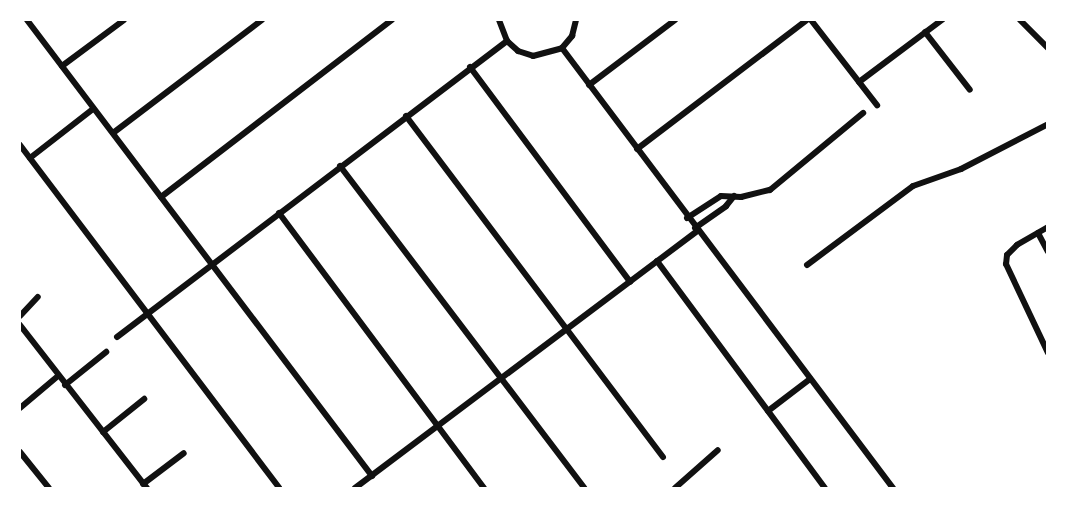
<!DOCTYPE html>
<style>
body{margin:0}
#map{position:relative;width:1067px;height:508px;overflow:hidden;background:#fff;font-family:"PT Sans",sans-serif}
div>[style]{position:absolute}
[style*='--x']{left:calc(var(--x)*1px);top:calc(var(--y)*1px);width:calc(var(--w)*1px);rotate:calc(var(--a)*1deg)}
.minor>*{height:6px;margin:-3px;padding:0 3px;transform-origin:3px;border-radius:3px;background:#111}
span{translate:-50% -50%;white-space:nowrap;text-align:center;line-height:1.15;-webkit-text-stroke:6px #fff;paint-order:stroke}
.frame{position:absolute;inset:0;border:21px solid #fff;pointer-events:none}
</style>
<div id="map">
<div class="minor">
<i style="--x:27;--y:20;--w:572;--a:52.89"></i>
<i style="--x:499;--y:20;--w:22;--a:69"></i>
<i style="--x:507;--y:41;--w:15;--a:42"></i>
<i style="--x:518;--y:51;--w:16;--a:18"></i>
<i style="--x:533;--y:56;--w:30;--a:-15"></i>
<i style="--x:562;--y:48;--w:16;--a:-50"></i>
<i style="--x:572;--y:36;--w:16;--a:-76"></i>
<i style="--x:811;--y:20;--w:108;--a:52.2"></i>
<i style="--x:1020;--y:20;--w:40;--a:45"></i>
<i style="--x:925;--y:32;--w:73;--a:52.2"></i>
<i style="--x:562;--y:48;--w:551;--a:53.05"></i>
<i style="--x:62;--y:66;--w:77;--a:-36.6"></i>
<i style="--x:470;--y:67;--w:268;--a:53.3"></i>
<i style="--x:859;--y:82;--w:104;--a:-36.8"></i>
<i style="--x:589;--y:85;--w:108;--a:-37.1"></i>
<i style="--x:406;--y:116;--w:427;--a:53"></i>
<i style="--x:113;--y:133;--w:187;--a:-37.2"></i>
<i style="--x:20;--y:145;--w:430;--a:52.9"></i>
<i style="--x:637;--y:149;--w:213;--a:-37.2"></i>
<i style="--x:30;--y:158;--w:80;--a:-37.9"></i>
<i style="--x:340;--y:166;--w:404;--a:52.8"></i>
<i style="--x:161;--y:197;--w:291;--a:-37.5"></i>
<i style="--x:279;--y:213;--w:343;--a:53.3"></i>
<i style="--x:687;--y:218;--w:40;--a:-32.9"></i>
<i style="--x:721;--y:196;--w:20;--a:3"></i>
<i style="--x:741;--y:197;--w:30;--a:-14"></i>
<i style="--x:770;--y:190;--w:121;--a:-39.6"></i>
<i style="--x:1048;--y:227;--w:36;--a:150"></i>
<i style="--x:1017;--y:245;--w:14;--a:135"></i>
<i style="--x:1007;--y:255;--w:9;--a:96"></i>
<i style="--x:1006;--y:264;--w:98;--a:64.7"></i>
<i style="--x:695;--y:228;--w:38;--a:-35"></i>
<i style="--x:726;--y:206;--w:13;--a:-51"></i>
<i style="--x:1038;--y:233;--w:21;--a:62"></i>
<i style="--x:657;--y:261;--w:282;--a:53.5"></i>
<i style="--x:807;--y:265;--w:132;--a:-36.7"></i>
<i style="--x:913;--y:186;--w:51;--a:-19.5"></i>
<i style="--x:961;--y:169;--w:98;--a:-27.3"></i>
<i style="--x:20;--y:316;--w:26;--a:-47"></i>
<i style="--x:20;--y:325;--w:207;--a:52.1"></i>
<i style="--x:117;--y:337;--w:490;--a:-37.2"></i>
<i style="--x:65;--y:385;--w:53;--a:-38.8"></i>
<i style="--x:20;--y:408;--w:50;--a:-40.1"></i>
<i style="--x:768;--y:411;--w:53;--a:-37.3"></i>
<i style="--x:103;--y:432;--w:53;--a:-38.8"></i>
<i style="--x:20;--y:452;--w:46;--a:51.1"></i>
<i style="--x:143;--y:484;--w:51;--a:-37.1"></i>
<i style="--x:355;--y:488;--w:428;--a:-36.9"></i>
<i style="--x:675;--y:488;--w:57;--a:-41.5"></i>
</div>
<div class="frame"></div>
</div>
